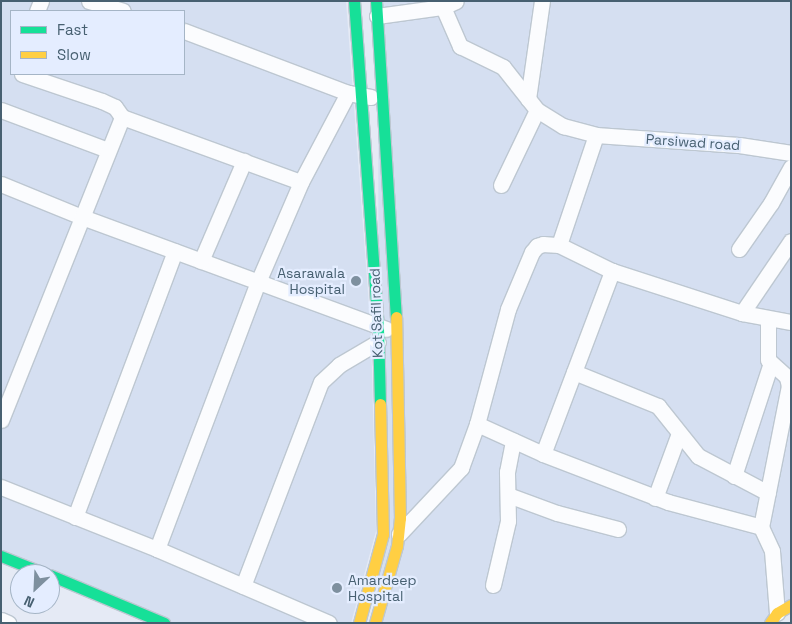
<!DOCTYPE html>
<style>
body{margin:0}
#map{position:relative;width:792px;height:624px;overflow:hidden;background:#e5eaf5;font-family:"Space Grotesk",sans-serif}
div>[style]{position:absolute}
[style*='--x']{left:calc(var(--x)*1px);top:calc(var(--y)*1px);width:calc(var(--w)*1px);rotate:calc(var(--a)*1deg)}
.residential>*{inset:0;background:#d5dff1}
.roads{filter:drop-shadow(1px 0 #bdc7d1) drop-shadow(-1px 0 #bdc7d1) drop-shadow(0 1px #bdc7d1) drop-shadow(0 -1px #bdc7d1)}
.street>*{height:15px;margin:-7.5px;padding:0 7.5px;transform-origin:7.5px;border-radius:7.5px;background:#fbfcfe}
.fast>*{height:11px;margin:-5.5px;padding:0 5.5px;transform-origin:5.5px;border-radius:5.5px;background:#16e098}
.slow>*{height:11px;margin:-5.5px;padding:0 5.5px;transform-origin:5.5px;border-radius:5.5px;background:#ffcf43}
.dots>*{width:14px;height:14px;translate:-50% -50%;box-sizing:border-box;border:2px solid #e4edff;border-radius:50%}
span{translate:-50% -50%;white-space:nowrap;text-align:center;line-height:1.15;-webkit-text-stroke:4.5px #e4edff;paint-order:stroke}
.street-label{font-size:14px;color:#476071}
.poi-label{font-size:14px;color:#476071}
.right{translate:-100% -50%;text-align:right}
.left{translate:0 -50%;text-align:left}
.frame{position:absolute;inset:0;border:2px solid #476071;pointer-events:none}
.legend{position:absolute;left:10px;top:10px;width:175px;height:65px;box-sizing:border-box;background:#e4edff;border:1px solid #a5b5c6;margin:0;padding:6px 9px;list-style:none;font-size:15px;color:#476071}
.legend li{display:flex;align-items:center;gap:10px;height:25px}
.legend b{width:25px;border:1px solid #a5b5c6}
.north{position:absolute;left:10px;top:564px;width:50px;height:50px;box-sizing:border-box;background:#e4edff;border:1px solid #a5b5c6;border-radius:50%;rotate:205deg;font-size:14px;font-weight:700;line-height:20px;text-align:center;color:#476071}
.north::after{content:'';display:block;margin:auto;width:18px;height:22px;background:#7e909f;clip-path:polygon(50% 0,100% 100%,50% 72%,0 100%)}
</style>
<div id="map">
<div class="residential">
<i style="clip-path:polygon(evenodd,1px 1px,346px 1px,371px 332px,376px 531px,351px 623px,174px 623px,1px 551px,1px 1px,11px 11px,184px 11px,184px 74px,11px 74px,11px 11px)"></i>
<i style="clip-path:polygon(378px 1px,791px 1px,791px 601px,764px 623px,379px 623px)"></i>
</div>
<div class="roads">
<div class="street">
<i style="--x:89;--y:1;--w:35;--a:16"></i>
<i style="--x:440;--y:1;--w:7;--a:63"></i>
<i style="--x:443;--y:7;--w:14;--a:-25"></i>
<i style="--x:37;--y:11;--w:11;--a:-68"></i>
<i style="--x:377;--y:16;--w:67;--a:-7.8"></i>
<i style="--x:443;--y:7;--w:43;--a:66.4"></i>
<i style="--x:460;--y:46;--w:48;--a:26"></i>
<i style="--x:503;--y:67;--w:55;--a:51.7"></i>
<i style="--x:537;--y:110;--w:31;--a:32"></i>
<i style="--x:563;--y:126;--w:34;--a:15"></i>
<i style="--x:596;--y:135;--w:116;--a:108.6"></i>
<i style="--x:559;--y:245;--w:59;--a:26.1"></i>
<i style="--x:612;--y:271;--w:137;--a:17.9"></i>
<i style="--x:742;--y:313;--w:50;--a:10.4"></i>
<i style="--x:184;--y:31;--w:175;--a:20.7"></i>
<i style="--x:22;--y:74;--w:84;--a:18.6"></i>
<i style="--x:102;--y:101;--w:14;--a:25"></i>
<i style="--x:115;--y:107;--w:12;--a:55"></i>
<i style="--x:122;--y:117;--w:190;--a:20"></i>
<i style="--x:528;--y:99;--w:99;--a:-81.9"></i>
<i style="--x:1;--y:110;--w:114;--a:20.5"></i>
<i style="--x:596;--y:135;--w:143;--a:4"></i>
<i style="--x:739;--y:145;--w:53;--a:8.7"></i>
<i style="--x:1;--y:184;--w:87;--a:22.2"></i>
<i style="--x:82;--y:217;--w:324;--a:20.2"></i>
<i style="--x:501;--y:185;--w:83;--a:-64.4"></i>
<i style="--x:739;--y:249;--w:56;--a:-55.2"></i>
<i style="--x:771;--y:203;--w:41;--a:-60.9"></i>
<i style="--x:201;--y:261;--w:109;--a:-66.7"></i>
<i style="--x:742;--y:313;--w:87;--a:-55.8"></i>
<i style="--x:574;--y:372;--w:91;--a:22"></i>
<i style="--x:658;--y:406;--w:64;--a:51.3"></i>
<i style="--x:698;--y:456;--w:79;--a:27.9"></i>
<i style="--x:1;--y:420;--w:326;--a:-68.2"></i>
<i style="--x:477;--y:424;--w:72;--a:24.4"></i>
<i style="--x:543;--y:454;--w:134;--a:21"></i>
<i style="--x:668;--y:502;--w:96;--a:15"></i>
<i style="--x:761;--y:527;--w:26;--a:65"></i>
<i style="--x:772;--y:551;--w:62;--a:85.4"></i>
<i style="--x:543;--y:454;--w:196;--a:-69.3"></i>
<i style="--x:734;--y:476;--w:119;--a:-71.9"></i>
<i style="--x:1;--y:487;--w:168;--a:21.7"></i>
<i style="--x:157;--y:549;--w:187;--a:23.3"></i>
<i style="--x:508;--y:495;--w:52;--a:20.2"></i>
<i style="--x:557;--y:513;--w:63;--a:14.7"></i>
<i style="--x:655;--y:498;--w:69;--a:-69.7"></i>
<i style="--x:75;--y:517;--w:284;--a:-69.4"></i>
<i style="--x:761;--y:527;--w:144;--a:-78.8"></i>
<i style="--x:789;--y:386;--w:9;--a:-103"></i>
<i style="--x:787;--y:377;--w:25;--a:-138"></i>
<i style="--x:768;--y:360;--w:41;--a:-90"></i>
<i style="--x:399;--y:534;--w:91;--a:-46.8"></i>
<i style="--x:461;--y:468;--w:47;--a:-70"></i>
<i style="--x:477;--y:424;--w:119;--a:-74.9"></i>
<i style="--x:508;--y:309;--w:62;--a:-67.2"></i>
<i style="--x:532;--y:252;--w:8;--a:-50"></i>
<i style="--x:537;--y:246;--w:6;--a:-18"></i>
<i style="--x:543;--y:244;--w:16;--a:4"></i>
<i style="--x:157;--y:549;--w:285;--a:-69.3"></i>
<i style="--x:258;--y:282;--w:109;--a:-66.7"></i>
<i style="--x:301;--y:182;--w:101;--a:-62.2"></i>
<i style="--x:348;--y:93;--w:23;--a:10"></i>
<i style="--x:493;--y:585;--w:66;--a:-76.8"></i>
<i style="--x:508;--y:521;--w:49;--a:-91.2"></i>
<i style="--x:507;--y:472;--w:32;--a:-79"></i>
<i style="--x:243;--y:586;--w:218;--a:-69.1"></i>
<i style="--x:321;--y:382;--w:25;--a:-43"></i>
<i style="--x:339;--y:365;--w:45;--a:-30.5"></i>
<i style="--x:1;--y:620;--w:8;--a:23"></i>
</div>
<div class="fast">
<i style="--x:354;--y:1;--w:328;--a:85.8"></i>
<i style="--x:378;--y:328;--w:76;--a:88.5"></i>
<i style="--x:376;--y:1;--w:317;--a:86.4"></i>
<i style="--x:1;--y:556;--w:48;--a:21.8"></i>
<i style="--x:50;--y:575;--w:124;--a:22.8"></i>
</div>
<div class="slow">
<i style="--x:359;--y:623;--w:92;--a:-74.9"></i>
<i style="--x:383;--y:534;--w:130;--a:-91.3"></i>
<i style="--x:375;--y:623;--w:80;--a:-74.1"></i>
<i style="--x:397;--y:546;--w:28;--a:-84"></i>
<i style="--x:400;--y:518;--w:201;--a:-91.1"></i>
<i style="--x:770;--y:623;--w:12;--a:-55"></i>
<i style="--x:777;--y:613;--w:16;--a:-30"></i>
</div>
</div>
<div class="dots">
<i style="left:356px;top:281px;background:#7e909f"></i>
<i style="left:337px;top:588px;background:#7e909f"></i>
</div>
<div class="street-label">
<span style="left:693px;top:142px;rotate:4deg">Parsiwad road</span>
<span style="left:376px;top:313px;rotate:-92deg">Kot Safil road</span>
</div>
<div class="poi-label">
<span class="right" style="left:345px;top:281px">Asarawala<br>Hospital</span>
<span class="left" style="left:348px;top:588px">Amardeep<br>Hospital</span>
</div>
<div class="frame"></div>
<ul class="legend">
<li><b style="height:6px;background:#16e098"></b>Fast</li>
<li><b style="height:6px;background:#ffcf43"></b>Slow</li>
</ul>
<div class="north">N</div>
</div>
